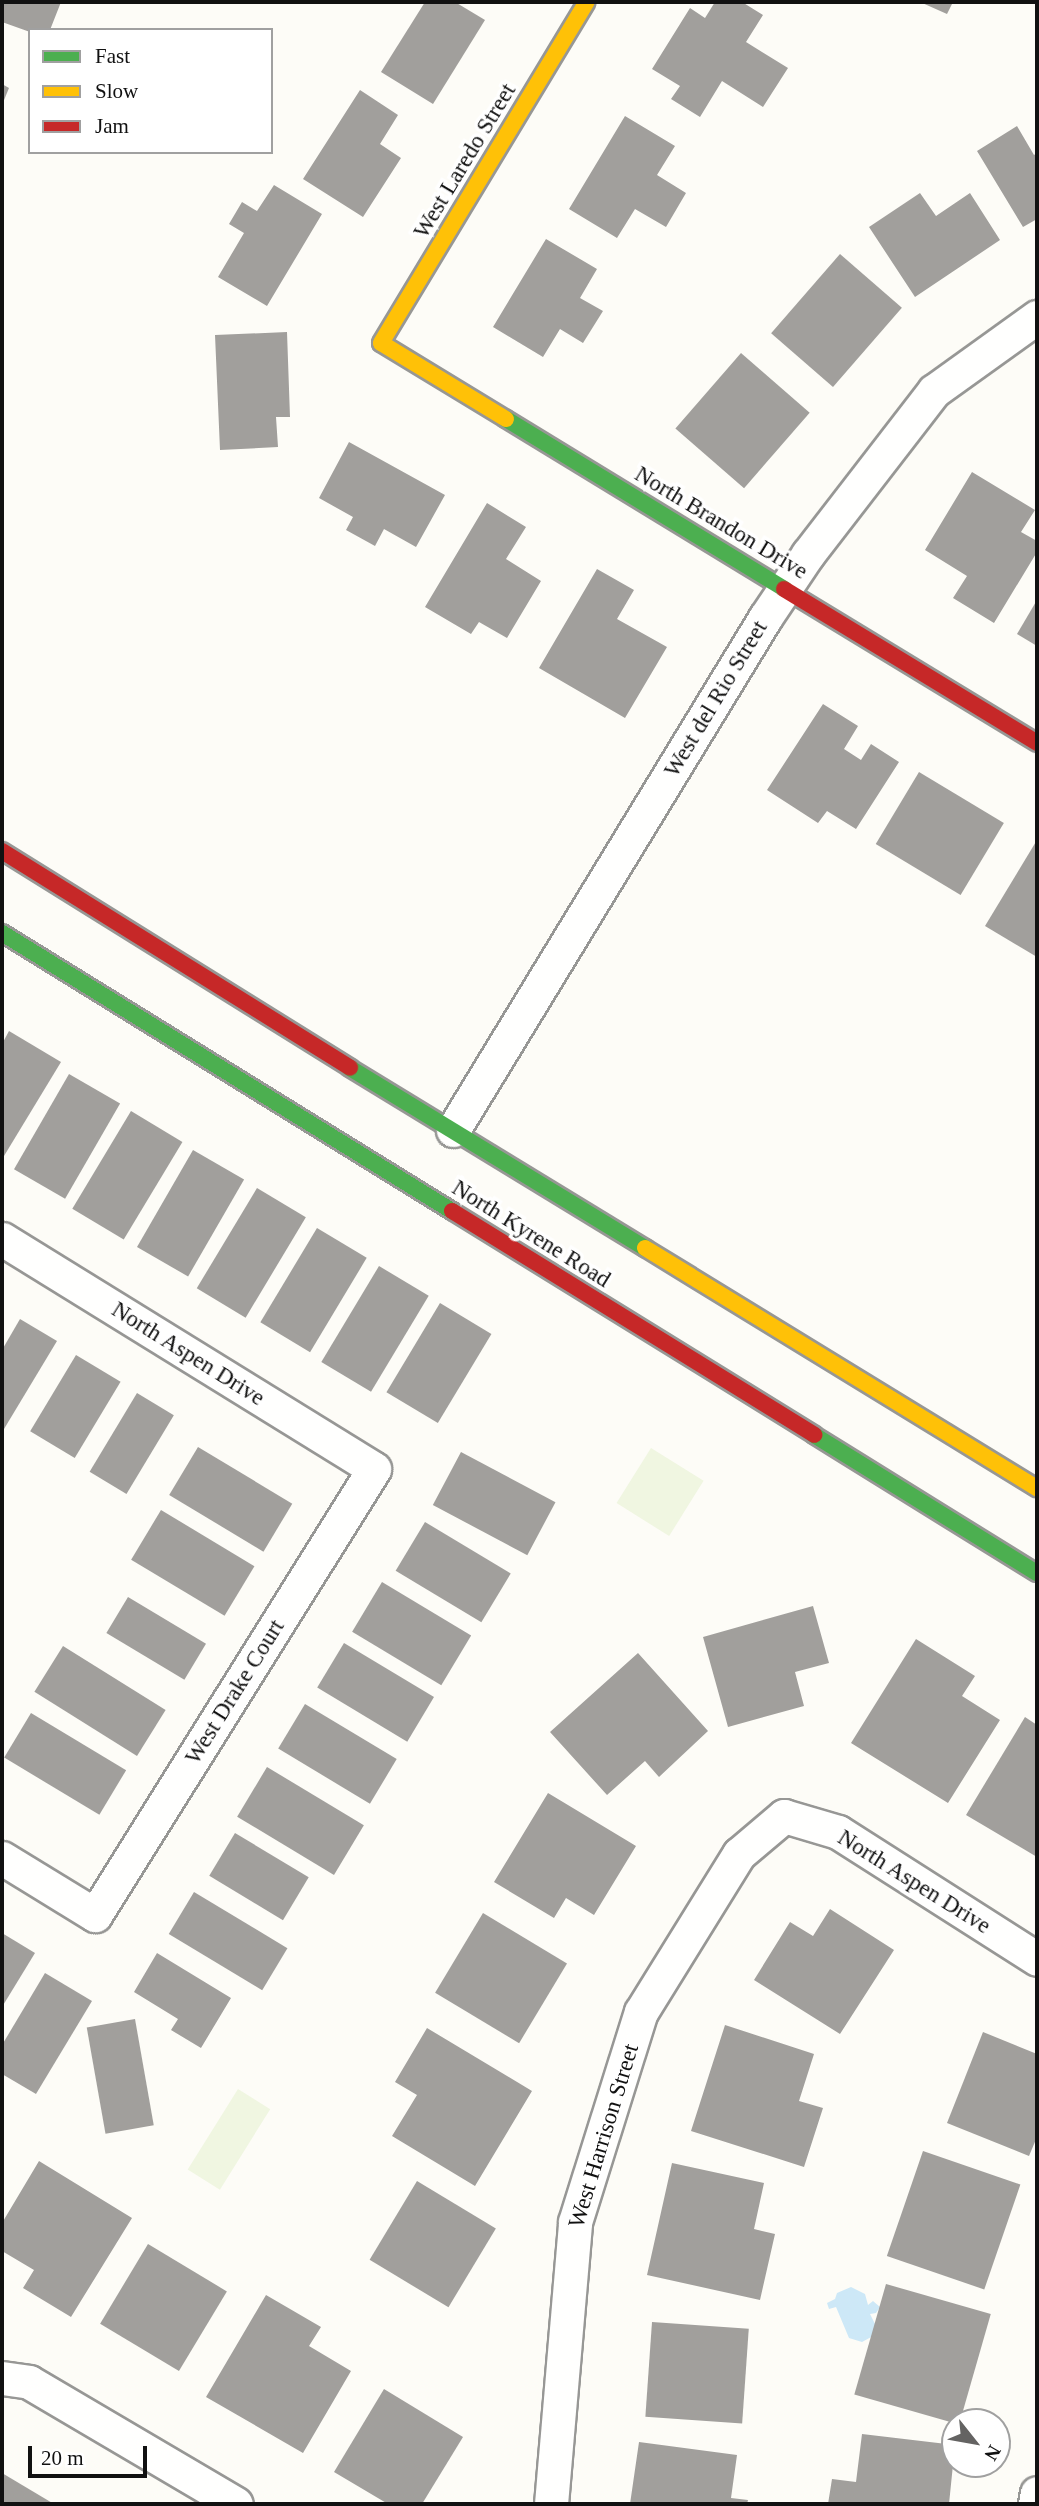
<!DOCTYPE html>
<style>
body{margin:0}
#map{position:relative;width:1039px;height:2506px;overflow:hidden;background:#fdfcf7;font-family:"Times New Roman",serif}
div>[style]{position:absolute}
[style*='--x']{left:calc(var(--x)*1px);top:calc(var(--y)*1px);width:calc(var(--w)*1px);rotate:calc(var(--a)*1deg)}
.pitch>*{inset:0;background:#f0f6e1;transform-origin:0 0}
.water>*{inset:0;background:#cde8f7}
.building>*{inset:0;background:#a19f9c;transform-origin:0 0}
.roads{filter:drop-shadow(2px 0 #979795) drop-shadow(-2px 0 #979795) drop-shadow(0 2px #979795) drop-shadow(0 -2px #979795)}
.street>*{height:33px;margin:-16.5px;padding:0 16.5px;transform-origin:16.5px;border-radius:16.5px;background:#fffffe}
.fast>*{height:16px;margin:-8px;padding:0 8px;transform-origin:8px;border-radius:8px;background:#4caf50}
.slow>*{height:16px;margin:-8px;padding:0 8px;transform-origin:8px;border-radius:8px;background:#ffc107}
.jam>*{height:16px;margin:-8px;padding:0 8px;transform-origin:8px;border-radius:8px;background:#c62828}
span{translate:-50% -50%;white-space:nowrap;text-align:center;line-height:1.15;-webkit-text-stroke:7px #fff;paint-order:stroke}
.street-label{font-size:23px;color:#111}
.frame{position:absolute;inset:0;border:4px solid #111;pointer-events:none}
.legend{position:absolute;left:28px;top:28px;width:245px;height:126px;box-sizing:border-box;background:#fff;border:2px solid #a0a0a0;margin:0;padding:9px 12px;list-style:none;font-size:21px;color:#111}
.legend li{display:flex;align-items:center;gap:14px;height:35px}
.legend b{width:35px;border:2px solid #a0a0a0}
.north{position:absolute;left:941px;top:2408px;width:70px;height:70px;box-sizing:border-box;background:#fff;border:2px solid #a0a0a0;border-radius:50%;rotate:121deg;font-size:19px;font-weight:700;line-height:28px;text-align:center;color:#111}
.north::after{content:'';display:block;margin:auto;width:24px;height:32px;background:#646362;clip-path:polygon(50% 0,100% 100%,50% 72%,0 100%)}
.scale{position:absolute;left:28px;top:2446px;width:119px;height:32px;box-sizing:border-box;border:4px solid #111;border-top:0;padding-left:9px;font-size:21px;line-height:24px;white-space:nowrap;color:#111;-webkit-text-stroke:5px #fff;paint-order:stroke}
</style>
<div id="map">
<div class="pitch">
<i style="left:651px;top:1448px;width:62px;height:65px;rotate:32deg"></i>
<i style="left:238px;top:2089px;width:38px;height:95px;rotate:32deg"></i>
</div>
<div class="water">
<i style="clip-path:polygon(851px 2287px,865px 2294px,868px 2305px,873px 2301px,880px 2307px,876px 2313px,870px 2314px,876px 2326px,873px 2336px,862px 2342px,849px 2338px,836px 2307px,829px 2309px,827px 2303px,835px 2299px,837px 2293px)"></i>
</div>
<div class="building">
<i style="clip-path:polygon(2px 2px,61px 2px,50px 30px,30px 30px,30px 32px,2px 22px)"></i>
<i style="clip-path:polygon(425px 2px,455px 2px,485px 20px,433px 104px,381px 72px)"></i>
<i style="clip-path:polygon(715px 2px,742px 2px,763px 15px,746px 42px,788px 68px,763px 107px,722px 81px,700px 117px,671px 99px,680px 86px,652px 69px,690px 8px,705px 18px)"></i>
<i style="clip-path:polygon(920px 2px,953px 2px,947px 14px)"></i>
<i style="clip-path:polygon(2px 84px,9px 88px,2px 105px)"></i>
<i style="clip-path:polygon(360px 90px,398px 115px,380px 144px,401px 158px,363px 217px,303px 179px)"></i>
<i style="clip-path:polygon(625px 116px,675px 146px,657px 175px,686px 193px,666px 227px,635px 209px,617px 238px,569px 209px)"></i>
<i style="clip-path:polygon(1017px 126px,1034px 155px,1037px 153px,1037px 219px,1023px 227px,977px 151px)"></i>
<i style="clip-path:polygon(274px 185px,322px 214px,267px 306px,218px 277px,244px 233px,229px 224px,242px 202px,257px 211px)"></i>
<i style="clip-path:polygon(920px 193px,936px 216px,970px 193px,1000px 240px,915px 297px,869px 227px)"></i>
<i style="clip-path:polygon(546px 239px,597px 269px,580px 298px,603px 311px,583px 343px,560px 329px,543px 357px,493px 327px)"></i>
<i style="left:840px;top:254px;width:82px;height:105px;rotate:41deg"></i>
<i style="clip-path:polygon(287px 332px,290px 417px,276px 417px,278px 447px,220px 450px,215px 335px)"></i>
<i style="left:741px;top:353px;width:91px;height:100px;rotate:41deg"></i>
<i style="clip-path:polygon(349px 442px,445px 495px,416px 547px,384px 529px,375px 546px,346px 530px,353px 517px,319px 498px)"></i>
<i style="clip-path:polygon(972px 472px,1035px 510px,1021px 532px,1037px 541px,1037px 552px,994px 623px,953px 598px,967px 576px,925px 550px)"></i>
<i style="clip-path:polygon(487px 503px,526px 527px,506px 559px,541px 581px,507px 638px,479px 622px,471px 634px,425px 607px)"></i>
<i style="clip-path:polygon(597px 569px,634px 590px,617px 619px,667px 647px,625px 718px,539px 668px)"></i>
<i style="clip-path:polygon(1037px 600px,1037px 646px,1017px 634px)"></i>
<i style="clip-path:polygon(823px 704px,858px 726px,844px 749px,861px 760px,871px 744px,899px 762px,856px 829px,827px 811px,818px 823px,767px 790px)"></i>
<i style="left:919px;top:772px;width:99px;height:84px;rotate:31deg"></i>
<i style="clip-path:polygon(1037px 840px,1037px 957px,985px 926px)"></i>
<i style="clip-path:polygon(9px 1031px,61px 1062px,4px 1156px,2px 1044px)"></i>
<i style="left:69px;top:1074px;width:59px;height:110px;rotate:30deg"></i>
<i style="left:131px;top:1111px;width:60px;height:114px;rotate:31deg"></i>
<i style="left:193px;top:1150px;width:59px;height:112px;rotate:30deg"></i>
<i style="left:257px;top:1188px;width:57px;height:117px;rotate:31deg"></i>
<i style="left:317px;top:1228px;width:58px;height:110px;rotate:31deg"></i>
<i style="left:379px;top:1266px;width:58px;height:112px;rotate:31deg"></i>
<i style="left:440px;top:1303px;width:60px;height:104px;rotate:31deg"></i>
<i style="clip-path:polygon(20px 1319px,57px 1341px,4px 1429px,2px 1350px)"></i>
<i style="left:76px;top:1355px;width:52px;height:89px;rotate:31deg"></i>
<i style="left:137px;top:1393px;width:43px;height:92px;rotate:31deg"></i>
<i style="left:198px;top:1447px;width:110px;height:56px;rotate:31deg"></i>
<i style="left:461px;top:1452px;width:107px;height:60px;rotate:28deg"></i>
<i style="left:161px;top:1510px;width:109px;height:58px;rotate:31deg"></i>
<i style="left:425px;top:1522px;width:100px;height:57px;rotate:31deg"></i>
<i style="left:382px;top:1582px;width:104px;height:58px;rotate:31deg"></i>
<i style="left:128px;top:1597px;width:91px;height:42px;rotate:31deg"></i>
<i style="clip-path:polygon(813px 1606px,829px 1663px,795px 1672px,804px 1706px,728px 1727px,703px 1637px)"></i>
<i style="clip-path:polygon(916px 1639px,975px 1676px,962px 1696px,1000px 1720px,948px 1803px,851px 1743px)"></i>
<i style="left:344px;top:1643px;width:105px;height:52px;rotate:31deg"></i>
<i style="left:63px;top:1646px;width:121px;height:54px;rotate:32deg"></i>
<i style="clip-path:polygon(638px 1653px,708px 1731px,659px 1777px,645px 1761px,607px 1795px,550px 1732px)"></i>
<i style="left:305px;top:1704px;width:107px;height:52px;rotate:31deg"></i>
<i style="left:31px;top:1713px;width:111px;height:52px;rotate:31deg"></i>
<i style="clip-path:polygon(1025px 1717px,1037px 1725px,1037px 1857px,966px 1815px)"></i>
<i style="left:267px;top:1767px;width:113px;height:58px;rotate:31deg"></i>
<i style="clip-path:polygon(548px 1793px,636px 1846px,594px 1915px,566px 1898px,554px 1918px,494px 1882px)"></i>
<i style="left:235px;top:1833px;width:86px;height:50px;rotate:31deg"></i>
<i style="left:194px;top:1892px;width:109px;height:49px;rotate:31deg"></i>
<i style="clip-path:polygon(830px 1909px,894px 1950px,840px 2034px,754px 1980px,790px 1922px,813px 1936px)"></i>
<i style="left:483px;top:1913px;width:98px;height:93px;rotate:31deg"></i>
<i style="clip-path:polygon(2px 1933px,35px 1953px,2px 2007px)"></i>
<i style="clip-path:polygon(157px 1953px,231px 1998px,201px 2048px,171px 2030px,178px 2019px,134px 1992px)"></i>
<i style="clip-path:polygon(45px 1973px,92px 2001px,36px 2094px,2px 2074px,2px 2045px)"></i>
<i style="left:135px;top:2019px;width:108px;height:49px;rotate:80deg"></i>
<i style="clip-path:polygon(725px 2025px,814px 2054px,799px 2101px,823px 2108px,804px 2167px,691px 2131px)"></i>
<i style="clip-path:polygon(427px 2028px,532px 2091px,475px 2186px,392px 2136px,417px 2095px,395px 2082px)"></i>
<i style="clip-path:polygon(983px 2032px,1037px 2054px,1037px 2137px,1029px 2156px,947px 2123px)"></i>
<i style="left:923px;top:2151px;width:103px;height:111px;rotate:19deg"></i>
<i style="clip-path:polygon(39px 2161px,132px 2218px,71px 2317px,23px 2288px,34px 2270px,2px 2251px,2px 2223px)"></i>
<i style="clip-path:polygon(672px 2163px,764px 2183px,754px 2229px,775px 2234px,760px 2300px,647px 2275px)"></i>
<i style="left:417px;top:2181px;width:92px;height:92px;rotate:31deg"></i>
<i style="left:148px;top:2244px;width:92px;height:93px;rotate:31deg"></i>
<i style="left:886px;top:2284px;width:109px;height:115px;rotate:16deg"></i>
<i style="clip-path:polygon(266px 2295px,321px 2327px,309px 2346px,351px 2371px,303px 2453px,206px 2397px)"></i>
<i style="left:652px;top:2322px;width:97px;height:95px;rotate:4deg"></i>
<i style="clip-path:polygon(384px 2389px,463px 2437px,422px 2504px,388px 2504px,334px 2472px)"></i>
<i style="clip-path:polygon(862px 2434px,955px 2445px,949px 2504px,828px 2504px,832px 2479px,856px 2482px)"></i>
<i style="clip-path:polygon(639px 2442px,737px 2455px,731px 2498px,748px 2500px,747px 2504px,630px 2504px)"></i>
<i style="clip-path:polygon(2px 2473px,54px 2504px,2px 2504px)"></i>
</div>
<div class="roads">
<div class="street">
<i style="--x:453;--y:1130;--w:600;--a:-58.64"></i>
<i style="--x:765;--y:618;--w:77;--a:-56.1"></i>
<i style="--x:808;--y:554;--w:206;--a:-52.3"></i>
<i style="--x:934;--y:391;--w:127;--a:-35.7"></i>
<i style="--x:2;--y:1239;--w:437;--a:31.7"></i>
<i style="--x:374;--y:1469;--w:526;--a:122.03"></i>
<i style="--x:95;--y:1915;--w:109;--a:-148.5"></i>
<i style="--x:2;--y:2378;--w:27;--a:8"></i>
<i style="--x:29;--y:2382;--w:240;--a:30.5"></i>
<i style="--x:551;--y:2504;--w:283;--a:-85.1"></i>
<i style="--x:575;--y:2222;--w:220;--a:-72.6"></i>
<i style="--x:641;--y:2012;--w:186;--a:-58.2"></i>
<i style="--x:739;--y:1854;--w:59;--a:-40.2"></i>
<i style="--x:784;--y:1816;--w:56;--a:16.5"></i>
<i style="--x:838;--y:1832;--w:236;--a:32.5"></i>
<i style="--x:1035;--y:2504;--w:11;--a:-80"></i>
</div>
<div class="fast">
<i style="--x:506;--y:419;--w:326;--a:31.4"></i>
<i style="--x:2;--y:933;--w:529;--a:31.71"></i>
<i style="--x:350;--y:1068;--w:346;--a:31.4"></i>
<i style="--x:814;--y:1435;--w:262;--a:31.8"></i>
</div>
<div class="slow">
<i style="--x:506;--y:419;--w:146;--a:-148.7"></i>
<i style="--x:381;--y:343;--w:398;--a:-58.9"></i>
<i style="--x:645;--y:1248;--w:460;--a:31.5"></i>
</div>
<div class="jam">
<i style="--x:784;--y:589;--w:296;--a:31.3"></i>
<i style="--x:2;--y:851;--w:410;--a:31.9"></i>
<i style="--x:452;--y:1211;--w:426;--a:31.7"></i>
</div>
</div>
<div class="street-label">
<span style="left:465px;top:161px;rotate:-59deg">West Laredo Street</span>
<span style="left:721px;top:523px;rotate:31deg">North Brandon Drive</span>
<span style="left:716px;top:699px;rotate:-59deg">West del Rio Street</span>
<span style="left:531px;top:1234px;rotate:32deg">North Kyrene Road</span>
<span style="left:188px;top:1354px;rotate:32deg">North Aspen Drive</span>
<span style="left:235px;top:1692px;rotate:-58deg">West Drake Court</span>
<span style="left:914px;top:1882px;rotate:32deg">North Aspen Drive</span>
<span style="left:604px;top:2136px;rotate:-73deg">West Harrison Street</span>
</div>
<div class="frame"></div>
<ul class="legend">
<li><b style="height:9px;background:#4caf50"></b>Fast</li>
<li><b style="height:9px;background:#ffc107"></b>Slow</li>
<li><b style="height:9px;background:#c62828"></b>Jam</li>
</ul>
<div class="north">N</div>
<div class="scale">20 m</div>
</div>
